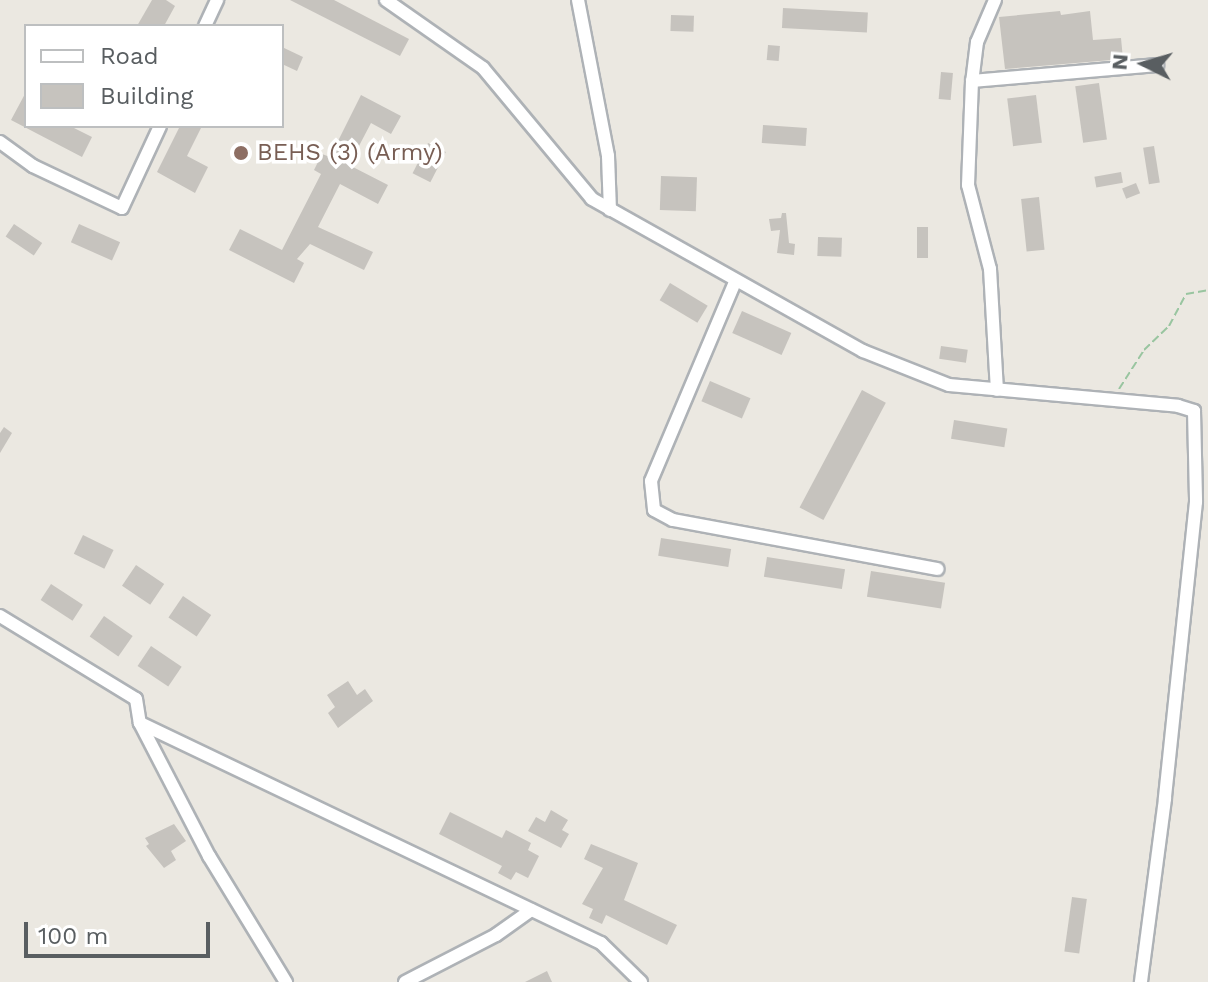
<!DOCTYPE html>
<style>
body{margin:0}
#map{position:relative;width:1208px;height:982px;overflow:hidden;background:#ebe8e1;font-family:"Work Sans",sans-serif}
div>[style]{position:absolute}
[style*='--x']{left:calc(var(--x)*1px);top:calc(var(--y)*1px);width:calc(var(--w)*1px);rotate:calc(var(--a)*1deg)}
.building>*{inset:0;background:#c6c3be;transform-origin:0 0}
.path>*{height:2px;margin-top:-1px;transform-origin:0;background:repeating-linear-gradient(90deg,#99c5a0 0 8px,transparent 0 12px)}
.roads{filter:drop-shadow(2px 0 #aeb2b6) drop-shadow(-2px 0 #aeb2b6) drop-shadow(0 2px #aeb2b6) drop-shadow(0 -2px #aeb2b6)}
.minor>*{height:12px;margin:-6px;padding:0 6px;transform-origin:6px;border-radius:6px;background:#fff}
.dots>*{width:22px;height:22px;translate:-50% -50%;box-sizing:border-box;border:4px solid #fff;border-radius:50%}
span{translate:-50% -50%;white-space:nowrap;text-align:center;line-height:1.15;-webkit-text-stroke:7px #fff;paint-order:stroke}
.education-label{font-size:24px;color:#785e54}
.left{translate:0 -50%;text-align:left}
.legend{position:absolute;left:24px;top:24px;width:260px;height:104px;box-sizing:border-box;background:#fff;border:2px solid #bdbfc0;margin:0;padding:10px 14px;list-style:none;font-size:24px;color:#595e61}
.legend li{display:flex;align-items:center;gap:16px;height:40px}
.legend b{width:40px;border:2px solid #bdbfc0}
.north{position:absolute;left:1104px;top:24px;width:80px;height:80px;-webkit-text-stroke:6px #fff;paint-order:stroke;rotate:275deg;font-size:22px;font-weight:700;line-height:32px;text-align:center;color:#595e61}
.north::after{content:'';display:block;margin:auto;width:28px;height:36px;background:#595e61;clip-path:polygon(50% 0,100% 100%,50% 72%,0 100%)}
.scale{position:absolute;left:24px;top:922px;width:186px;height:36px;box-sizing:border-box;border:4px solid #595e61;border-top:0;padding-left:10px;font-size:24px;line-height:28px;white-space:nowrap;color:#595e61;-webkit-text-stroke:6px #fff;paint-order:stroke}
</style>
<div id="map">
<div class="building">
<i style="clip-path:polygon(152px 0,166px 0,175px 6px,164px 26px,137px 26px)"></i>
<i style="clip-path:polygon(290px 0,334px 0,409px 39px,400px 56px)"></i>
<i style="left:783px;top:8px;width:85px;height:20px;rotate:3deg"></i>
<i style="clip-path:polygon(1060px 11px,1061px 15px,1090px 11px,1093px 40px,1121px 38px,1123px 59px,1005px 69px,999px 17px)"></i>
<i style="left:671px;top:15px;width:23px;height:16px;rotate:2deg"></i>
<i style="left:768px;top:45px;width:12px;height:15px;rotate:5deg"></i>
<i style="clip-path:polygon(282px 47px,303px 57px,297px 71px,282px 64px)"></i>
<i style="left:941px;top:72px;width:12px;height:27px;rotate:5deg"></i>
<i style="left:1099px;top:83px;width:57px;height:24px;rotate:82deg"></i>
<i style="clip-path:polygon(26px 92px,26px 126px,70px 126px,92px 137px,82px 157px,11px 120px)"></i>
<i style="clip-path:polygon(361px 95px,401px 116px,391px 134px,371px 123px,349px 165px,388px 185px,378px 204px,340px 184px,318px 227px,373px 252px,364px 270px,310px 244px,297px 259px,304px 263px,294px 283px,229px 250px,240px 229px,282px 250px,321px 174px,314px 170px,322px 154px,330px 157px)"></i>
<i style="left:1036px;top:95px;width:48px;height:29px;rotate:83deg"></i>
<i style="left:763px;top:125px;width:44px;height:18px;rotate:4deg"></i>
<i style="clip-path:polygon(180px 126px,202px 126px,187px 156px,208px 167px,195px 193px,157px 172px)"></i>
<i style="left:428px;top:143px;width:20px;height:34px;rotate:27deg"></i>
<i style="left:1154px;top:146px;width:37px;height:11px;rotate:81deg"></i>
<i style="left:1121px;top:172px;width:11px;height:27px;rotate:80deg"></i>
<i style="left:661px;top:176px;width:36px;height:34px;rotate:2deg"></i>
<i style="left:1136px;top:183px;width:11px;height:15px;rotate:68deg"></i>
<i style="left:1039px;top:197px;width:53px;height:18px;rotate:84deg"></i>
<i style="clip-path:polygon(782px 213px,786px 213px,789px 243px,795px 244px,794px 255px,777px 253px,780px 230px,771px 231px,769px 219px,781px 218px)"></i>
<i style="left:14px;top:224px;width:34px;height:15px;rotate:34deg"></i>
<i style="left:79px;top:224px;width:45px;height:20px;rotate:24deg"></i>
<i style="left:917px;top:227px;width:11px;height:31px"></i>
<i style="left:818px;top:237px;width:24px;height:19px;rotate:2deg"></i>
<i style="left:670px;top:283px;width:44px;height:20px;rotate:31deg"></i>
<i style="left:742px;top:311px;width:54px;height:24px;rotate:24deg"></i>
<i style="left:941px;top:346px;width:27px;height:13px;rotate:8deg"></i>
<i style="left:710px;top:381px;width:44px;height:22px;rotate:23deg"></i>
<i style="left:862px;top:390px;width:27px;height:133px;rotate:28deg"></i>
<i style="left:954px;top:420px;width:54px;height:19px;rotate:9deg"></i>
<i style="clip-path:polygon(4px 427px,12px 433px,0 453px,0 433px)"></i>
<i style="left:83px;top:535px;width:34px;height:21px;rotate:26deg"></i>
<i style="left:661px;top:538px;width:71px;height:18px;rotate:9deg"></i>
<i style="left:767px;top:557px;width:79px;height:20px;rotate:9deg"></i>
<i style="left:136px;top:565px;width:34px;height:25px;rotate:34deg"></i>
<i style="left:871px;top:571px;width:75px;height:26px;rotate:9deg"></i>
<i style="left:51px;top:584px;width:38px;height:19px;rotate:33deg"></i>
<i style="left:183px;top:596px;width:34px;height:26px;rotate:34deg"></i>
<i style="left:104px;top:616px;width:35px;height:25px;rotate:35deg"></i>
<i style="left:151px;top:646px;width:37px;height:24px;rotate:34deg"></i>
<i style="clip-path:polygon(348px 681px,357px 695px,365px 689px,373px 701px,338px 728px,328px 713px,335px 707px,327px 695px)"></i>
<i style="clip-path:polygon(551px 810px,568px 820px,562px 830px,569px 834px,561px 848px,528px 831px,536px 817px,545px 822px)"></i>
<i style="clip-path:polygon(450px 812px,502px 838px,506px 830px,531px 843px,528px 850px,539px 856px,528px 878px,516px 872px,511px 880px,498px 873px,502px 866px,439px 834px)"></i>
<i style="clip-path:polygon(174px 824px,186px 841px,171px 851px,176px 860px,164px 868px,146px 846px,149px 844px,145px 838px)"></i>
<i style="clip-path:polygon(591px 844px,638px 863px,624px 900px,677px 925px,667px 945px,606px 915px,602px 924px,589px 918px,593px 909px,582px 904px,603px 868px,584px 859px)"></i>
<i style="left:1072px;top:897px;width:15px;height:55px;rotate:8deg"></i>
<i style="clip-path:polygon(547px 971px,552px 982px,525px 982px)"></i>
</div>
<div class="path">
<i style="--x:1119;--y:389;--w:46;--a:-57.3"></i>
<i style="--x:1144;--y:350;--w:35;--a:-44"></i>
<i style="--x:1169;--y:326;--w:36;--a:-62"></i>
<i style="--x:1186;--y:294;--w:22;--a:-10"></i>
</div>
<div class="roads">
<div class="minor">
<i style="--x:386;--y:0;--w:118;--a:35"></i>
<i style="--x:483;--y:68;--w:170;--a:50.2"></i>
<i style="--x:592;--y:199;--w:311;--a:29.3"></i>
<i style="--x:863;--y:351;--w:92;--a:21.6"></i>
<i style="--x:949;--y:385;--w:230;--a:5.2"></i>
<i style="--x:1178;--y:406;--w:17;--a:17"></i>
<i style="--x:1194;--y:411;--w:91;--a:88.7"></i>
<i style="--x:1196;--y:502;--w:299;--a:96"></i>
<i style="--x:1165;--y:799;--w:185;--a:97.5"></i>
<i style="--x:578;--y:0;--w:159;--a:79.1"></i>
<i style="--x:608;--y:156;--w:54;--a:87.9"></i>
<i style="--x:995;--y:0;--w:46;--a:113.2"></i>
<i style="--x:977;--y:42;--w:39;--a:97"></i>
<i style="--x:972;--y:81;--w:104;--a:92.2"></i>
<i style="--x:968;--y:185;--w:87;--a:75.3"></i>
<i style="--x:990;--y:269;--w:121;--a:86.7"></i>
<i style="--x:205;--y:26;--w:29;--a:-65"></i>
<i style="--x:972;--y:81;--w:186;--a:-4.9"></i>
<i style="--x:0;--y:142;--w:41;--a:36"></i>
<i style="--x:33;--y:166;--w:98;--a:25.3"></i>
<i style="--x:122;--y:208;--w:90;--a:-65.1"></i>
<i style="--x:735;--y:282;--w:216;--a:112.9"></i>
<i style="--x:651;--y:481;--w:29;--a:84"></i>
<i style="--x:654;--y:510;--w:21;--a:28"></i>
<i style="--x:673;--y:520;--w:269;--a:10.5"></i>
<i style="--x:0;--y:616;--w:159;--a:31.4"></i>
<i style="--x:136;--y:699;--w:24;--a:81"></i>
<i style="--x:140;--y:723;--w:150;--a:62.6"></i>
<i style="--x:209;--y:856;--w:148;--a:58.6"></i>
<i style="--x:140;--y:723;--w:511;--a:25.51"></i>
<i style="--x:601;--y:943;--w:56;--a:44.3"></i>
<i style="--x:405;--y:982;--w:102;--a:-27.3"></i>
<i style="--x:496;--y:935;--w:43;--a:-35.5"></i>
</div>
</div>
<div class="dots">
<i style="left:241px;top:153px;background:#8d6e63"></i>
</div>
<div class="education-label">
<span class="left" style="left:257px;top:153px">BEHS (3) (Army)</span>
</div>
<ul class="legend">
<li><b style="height:10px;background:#fff"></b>Road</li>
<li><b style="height:22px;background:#c6c3be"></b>Building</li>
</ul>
<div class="north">N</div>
<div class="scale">100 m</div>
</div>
